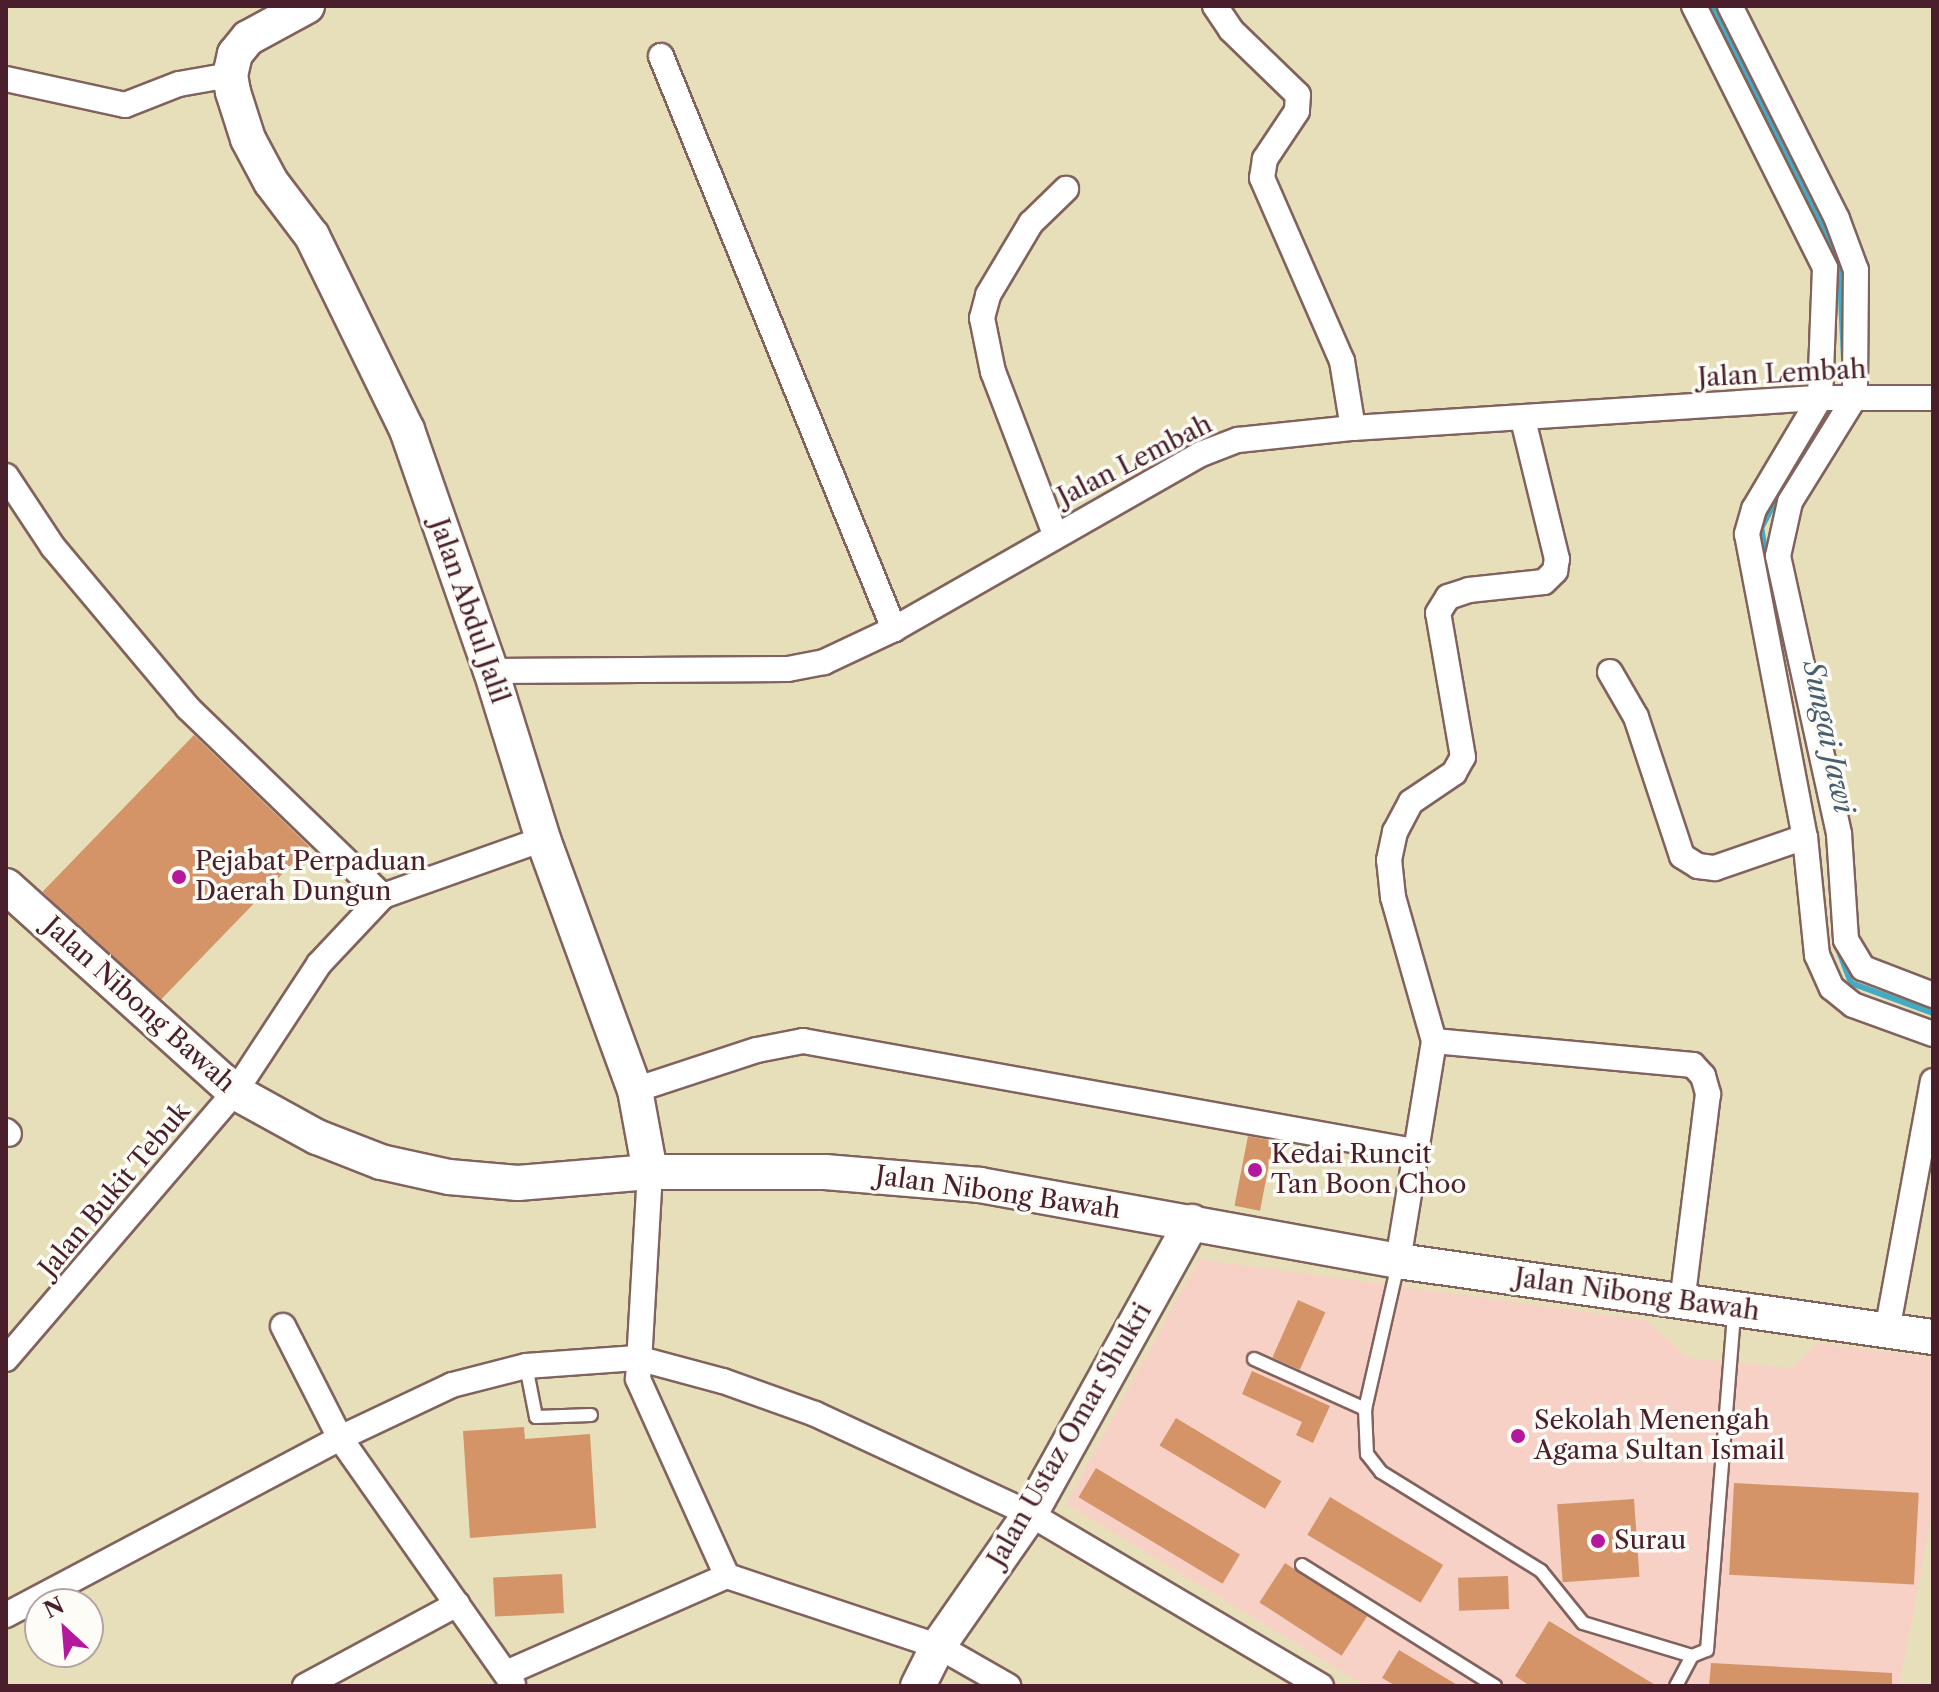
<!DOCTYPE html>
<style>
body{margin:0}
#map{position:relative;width:1939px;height:1692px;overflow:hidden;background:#e7dfba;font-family:"Libre Caslon Text",serif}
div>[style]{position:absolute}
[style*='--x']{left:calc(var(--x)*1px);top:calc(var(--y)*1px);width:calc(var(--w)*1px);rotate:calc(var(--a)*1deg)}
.built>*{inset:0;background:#f7d1c6}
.stream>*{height:6px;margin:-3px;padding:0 3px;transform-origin:3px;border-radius:3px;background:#44abc4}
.building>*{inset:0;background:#d49467;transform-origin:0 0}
.roads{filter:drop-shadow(2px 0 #81625d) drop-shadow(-2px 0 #81625d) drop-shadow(0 2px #81625d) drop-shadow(0 -2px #81625d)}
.lane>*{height:12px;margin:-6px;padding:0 6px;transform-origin:6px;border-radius:6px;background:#fff}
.street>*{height:24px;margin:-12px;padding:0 12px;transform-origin:12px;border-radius:12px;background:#fff}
.secondary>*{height:34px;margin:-17px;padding:0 17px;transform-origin:17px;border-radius:17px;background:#fff}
.dots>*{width:22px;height:22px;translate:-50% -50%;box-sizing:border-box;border:4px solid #fdfcf7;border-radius:50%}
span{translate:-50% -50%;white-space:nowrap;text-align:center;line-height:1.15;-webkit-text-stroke:7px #fdfcf7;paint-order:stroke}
.street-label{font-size:26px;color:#4a1f2b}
.poi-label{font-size:26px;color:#4a1f2b}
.left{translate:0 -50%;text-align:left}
.water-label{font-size:28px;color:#475e70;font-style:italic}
.frame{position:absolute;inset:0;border:8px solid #4a1f2b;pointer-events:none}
.north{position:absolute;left:24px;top:1588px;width:80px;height:80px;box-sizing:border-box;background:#fdfcf7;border:2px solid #b5a4a5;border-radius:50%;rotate:334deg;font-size:22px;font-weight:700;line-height:32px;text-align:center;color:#4a1f2b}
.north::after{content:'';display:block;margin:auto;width:28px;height:36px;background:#b5179e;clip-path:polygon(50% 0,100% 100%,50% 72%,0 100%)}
</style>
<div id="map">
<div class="built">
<i style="clip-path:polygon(1199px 1259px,1646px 1320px,1688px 1358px,1793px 1368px,1817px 1343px,1933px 1358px,1933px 1508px,1899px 1686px,1366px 1686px,1066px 1504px)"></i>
</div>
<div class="stream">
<i style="--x:1712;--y:6;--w:253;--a:63.2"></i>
<i style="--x:1826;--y:232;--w:47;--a:72.7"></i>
<i style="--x:1840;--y:277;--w:83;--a:87.2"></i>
<i style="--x:1767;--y:561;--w:34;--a:-100"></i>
<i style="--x:1761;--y:528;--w:91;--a:-61.7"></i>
<i style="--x:1835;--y:941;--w:45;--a:69.1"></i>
<i style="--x:1851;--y:983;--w:87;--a:20.1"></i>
</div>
<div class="building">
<i style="left:194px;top:735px;width:160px;height:218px;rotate:44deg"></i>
<i style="left:1248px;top:1136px;width:26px;height:71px;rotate:11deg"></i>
<i style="left:1298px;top:1300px;width:30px;height:63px;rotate:24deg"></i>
<i style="clip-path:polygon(1252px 1371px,1330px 1406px,1313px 1443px,1296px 1435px,1302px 1422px,1242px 1394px)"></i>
<i style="left:1176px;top:1418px;width:123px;height:32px;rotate:31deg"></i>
<i style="clip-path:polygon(524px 1427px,525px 1439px,590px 1434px,596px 1528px,470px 1538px,463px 1431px)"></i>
<i style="left:1096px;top:1468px;width:168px;height:34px;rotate:31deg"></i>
<i style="left:1734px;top:1483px;width:185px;height:92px;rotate:3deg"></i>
<i style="left:1330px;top:1497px;width:132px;height:44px;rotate:31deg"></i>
<i style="left:1634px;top:1499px;width:78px;height:77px;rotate:86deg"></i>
<i style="left:1285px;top:1563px;width:98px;height:47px;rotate:33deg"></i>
<i style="left:562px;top:1574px;width:39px;height:69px;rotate:87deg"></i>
<i style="left:1508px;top:1576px;width:33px;height:50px;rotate:88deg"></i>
<i style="clip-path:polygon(1549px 1621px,1657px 1686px,1530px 1686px,1515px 1676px)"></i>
<i style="clip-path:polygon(1399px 1650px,1459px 1686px,1396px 1686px,1382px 1678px)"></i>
<i style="clip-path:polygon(1711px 1663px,1892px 1673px,1892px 1686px,1709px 1686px)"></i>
</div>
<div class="roads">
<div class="lane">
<i style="--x:1398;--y:1264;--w:149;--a:102.8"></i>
<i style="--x:1365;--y:1409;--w:45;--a:87.5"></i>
<i style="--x:1367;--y:1454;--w:23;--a:52"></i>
<i style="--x:1381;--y:1472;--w:188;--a:31.7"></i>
<i style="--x:1541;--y:1571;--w:67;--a:51.1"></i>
<i style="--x:1583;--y:1623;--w:114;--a:16.8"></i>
<i style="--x:1692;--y:1656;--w:16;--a:-22"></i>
<i style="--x:1707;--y:1650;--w:340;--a:-85.4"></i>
<i style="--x:1254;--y:1359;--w:122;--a:24.2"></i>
<i style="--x:526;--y:1366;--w:52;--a:78.9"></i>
<i style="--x:536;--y:1417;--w:55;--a:-2.1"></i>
<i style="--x:1302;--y:1565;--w:228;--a:32.1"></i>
<i style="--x:1676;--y:1686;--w:34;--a:-62"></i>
</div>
<div class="street">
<i style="--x:1215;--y:6;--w:29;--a:56"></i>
<i style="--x:1231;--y:30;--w:93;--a:44.1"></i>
<i style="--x:1298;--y:95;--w:16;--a:94"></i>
<i style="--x:1297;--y:111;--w:58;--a:123.7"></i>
<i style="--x:1265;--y:159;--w:19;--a:99"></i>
<i style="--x:1262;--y:178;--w:200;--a:66.4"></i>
<i style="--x:1342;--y:361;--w:68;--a:80.7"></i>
<i style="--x:1694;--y:6;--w:293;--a:63.4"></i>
<i style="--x:1825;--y:268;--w:130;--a:92.2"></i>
<i style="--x:1820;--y:398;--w:129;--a:120.7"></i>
<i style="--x:1754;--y:509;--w:26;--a:106"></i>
<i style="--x:1747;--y:534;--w:309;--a:79.2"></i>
<i style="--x:1805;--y:837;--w:119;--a:84.2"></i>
<i style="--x:1817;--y:955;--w:36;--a:66"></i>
<i style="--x:1832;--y:988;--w:27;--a:39"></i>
<i style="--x:1853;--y:1005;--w:85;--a:19.9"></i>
<i style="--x:1730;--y:6;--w:238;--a:63.3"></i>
<i style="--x:1837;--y:219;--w:54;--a:69.6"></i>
<i style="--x:1856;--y:270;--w:127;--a:90.5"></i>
<i style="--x:1855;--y:397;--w:123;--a:121.8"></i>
<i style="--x:1790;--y:502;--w:55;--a:102.5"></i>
<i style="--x:1778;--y:556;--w:285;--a:77.6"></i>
<i style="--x:1839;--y:834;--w:106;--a:86.2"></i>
<i style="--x:1846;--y:940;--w:33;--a:59"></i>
<i style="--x:1863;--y:968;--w:75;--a:21.1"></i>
<i style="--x:661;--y:56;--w:619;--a:67.87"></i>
<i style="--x:6;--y:79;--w:122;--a:12.3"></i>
<i style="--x:125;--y:105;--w:58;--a:-21.3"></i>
<i style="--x:179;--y:84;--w:52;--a:-10"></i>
<i style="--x:6;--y:476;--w:85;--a:56.5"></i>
<i style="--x:53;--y:547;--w:210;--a:50"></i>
<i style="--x:188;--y:708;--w:271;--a:44"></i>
<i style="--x:1055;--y:534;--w:173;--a:-110.9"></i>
<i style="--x:993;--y:372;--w:55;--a:-101.5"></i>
<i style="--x:982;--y:318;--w:24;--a:-75"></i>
<i style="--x:988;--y:295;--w:84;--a:-59.2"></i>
<i style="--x:1031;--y:223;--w:49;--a:-44.2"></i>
<i style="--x:491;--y:671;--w:297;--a:-0.4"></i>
<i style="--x:788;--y:669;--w:37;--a:-11"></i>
<i style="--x:824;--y:662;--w:77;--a:-25.2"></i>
<i style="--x:894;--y:629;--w:353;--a:-29.7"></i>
<i style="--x:1201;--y:454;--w:40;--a:-21"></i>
<i style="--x:1238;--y:440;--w:116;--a:-6"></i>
<i style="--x:1353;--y:428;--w:468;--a:-3.7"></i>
<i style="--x:1820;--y:398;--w:113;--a:0"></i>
<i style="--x:1610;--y:672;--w:52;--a:60"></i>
<i style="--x:1636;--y:717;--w:146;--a:71.7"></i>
<i style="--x:1682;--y:856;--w:19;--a:32"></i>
<i style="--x:1698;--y:866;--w:17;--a:7"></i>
<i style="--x:1715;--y:868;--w:95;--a:-19"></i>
<i style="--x:1434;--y:1041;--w:260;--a:5.3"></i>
<i style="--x:1693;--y:1065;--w:15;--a:48"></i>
<i style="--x:1703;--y:1076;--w:19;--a:74"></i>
<i style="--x:1708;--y:1094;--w:211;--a:97.1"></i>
<i style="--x:635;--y:1090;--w:128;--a:-18.2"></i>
<i style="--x:757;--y:1050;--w:47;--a:-11.1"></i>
<i style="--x:803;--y:1041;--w:621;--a:10.21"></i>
<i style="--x:6;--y:1131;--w:4;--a:45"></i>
<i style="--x:650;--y:1172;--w:207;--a:93.3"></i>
<i style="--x:638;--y:1379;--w:216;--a:65.7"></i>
<i style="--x:1398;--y:1261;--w:223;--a:-80.7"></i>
<i style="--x:1434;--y:1041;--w:150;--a:-105.9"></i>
<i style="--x:1393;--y:897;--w:37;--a:-96"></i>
<i style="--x:1389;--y:860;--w:29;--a:-78"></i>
<i style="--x:1395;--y:832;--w:34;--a:-62"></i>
<i style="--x:1411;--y:802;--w:52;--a:-34"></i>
<i style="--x:1454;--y:773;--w:18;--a:-61"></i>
<i style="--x:1463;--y:757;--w:146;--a:-99.8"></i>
<i style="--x:1438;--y:613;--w:19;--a:-58"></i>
<i style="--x:1448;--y:597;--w:22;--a:-18"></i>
<i style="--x:1469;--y:590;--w:75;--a:-6.1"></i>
<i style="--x:1544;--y:582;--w:16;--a:-45"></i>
<i style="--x:1555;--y:571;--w:12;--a:-81"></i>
<i style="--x:1557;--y:559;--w:144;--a:-103.7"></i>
<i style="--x:283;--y:1326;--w:126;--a:63"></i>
<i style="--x:340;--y:1438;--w:301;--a:54.9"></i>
<i style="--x:1887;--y:1331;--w:254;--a:-79.6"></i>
<i style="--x:6;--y:1359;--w:352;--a:-49.4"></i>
<i style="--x:235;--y:1092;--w:153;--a:-56.7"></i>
<i style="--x:319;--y:964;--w:93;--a:-46.7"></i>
<i style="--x:383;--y:896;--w:170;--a:-19.6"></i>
<i style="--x:6;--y:1615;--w:378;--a:-27.9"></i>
<i style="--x:340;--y:1438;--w:124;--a:-25.3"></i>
<i style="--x:452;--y:1385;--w:76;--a:-14.4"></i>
<i style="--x:526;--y:1366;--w:111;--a:-4.1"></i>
<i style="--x:637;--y:1358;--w:89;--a:15"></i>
<i style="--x:723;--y:1381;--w:98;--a:19.7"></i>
<i style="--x:815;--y:1414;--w:237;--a:24.9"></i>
<i style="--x:1030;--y:1514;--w:338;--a:30.6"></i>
<i style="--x:506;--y:1673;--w:241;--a:-23.7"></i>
<i style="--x:727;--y:1576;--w:222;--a:18.4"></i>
<i style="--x:938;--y:1646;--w:81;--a:29.7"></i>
<i style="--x:305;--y:1686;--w:173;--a:-28.3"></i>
</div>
<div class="secondary">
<i style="--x:307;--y:6;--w:67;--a:151.5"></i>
<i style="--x:248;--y:38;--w:21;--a:129"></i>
<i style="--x:235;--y:54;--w:22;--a:103"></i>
<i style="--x:230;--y:75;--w:17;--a:80"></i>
<i style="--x:233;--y:92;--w:49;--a:72.3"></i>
<i style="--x:248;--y:139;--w:49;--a:61.9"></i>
<i style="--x:271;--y:182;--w:68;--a:52.8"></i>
<i style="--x:312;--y:236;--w:216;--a:63.9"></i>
<i style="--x:407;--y:430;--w:255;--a:70.8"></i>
<i style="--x:491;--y:671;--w:176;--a:72.8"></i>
<i style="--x:543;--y:839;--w:267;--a:69.9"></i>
<i style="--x:635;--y:1090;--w:83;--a:79.6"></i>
<i style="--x:6;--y:886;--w:308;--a:42"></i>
<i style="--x:235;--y:1092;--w:94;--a:28.8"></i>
<i style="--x:317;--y:1137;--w:69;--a:21.3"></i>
<i style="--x:381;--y:1162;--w:70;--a:12.4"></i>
<i style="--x:449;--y:1177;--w:69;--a:5"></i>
<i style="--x:518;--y:1183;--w:132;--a:-4.8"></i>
<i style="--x:650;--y:1172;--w:175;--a:0"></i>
<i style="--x:825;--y:1172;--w:156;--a:4.8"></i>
<i style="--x:980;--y:1185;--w:425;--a:10.3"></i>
<i style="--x:1398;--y:1261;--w:540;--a:8.09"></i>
<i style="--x:918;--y:1686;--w:45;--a:-63.4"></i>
<i style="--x:938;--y:1646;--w:161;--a:-55.1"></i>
<i style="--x:1030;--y:1514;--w:334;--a:-61"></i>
</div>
</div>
<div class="dots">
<i style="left:179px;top:877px;background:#b5179e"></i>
<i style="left:1255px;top:1170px;background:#b5179e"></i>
<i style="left:1518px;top:1436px;background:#b5179e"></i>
<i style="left:1598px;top:1541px;background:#b5179e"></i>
</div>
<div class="street-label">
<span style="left:1782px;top:374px;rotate:-3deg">Jalan Lembah</span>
<span style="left:1135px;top:461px;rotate:-27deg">Jalan Lembah</span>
<span style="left:469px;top:611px;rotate:71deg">Jalan Abdul Jalil</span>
<span style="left:139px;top:1005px;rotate:42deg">Jalan Nibong Bawah</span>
<span style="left:115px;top:1190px;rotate:-50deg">Jalan Bukit Tebuk</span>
<span style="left:998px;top:1193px;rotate:8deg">Jalan Nibong Bawah</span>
<span style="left:1637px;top:1295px;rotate:8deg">Jalan Nibong Bawah</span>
<span style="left:1070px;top:1435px;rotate:-60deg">Jalan Ustaz Omar Shukri</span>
</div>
<div class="poi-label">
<span class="left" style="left:195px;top:877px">Pejabat Perpaduan<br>Daerah Dungun</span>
<span class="left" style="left:1271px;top:1170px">Kedai Runcit<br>Tan Boon Choo</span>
<span class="left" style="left:1534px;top:1436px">Sekolah Menengah<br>Agama Sultan Ismail</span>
<span class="left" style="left:1614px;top:1541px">Surau</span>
</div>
<div class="water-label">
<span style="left:1829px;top:737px;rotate:78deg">Sungai Jawi</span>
</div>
<div class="frame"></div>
<div class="north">N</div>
</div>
